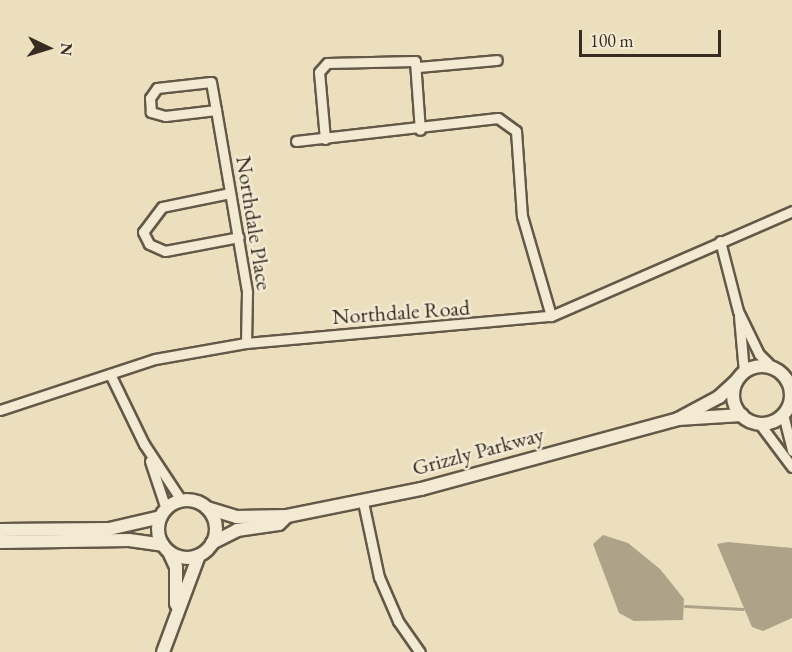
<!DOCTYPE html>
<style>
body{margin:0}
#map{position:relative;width:792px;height:652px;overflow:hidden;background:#ecdfbd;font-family:"EB Garamond",serif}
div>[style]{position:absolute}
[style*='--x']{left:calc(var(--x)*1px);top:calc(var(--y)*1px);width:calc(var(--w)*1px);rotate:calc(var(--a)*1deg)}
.water>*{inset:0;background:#aea288}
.stream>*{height:3px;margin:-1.5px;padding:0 1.5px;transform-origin:1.5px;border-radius:1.5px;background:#aea288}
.roads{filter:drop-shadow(2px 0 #645948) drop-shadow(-2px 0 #645948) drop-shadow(0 2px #645948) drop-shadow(0 -2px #645948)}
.street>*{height:9px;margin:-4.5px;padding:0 4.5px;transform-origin:4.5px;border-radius:4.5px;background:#f3ead4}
.secondary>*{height:12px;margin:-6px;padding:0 6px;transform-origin:6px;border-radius:6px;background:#f3ead4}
.secondary>.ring{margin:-6px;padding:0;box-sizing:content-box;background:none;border:12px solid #f3ead4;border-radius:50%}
span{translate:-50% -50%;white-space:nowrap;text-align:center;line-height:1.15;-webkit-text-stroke:5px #f3ead4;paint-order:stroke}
.street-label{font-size:22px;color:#372c21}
.north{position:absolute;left:18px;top:18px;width:60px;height:60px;-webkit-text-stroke:4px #f3ead4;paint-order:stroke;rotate:94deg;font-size:16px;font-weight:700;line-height:24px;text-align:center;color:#372c21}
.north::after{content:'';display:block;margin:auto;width:21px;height:27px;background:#372c21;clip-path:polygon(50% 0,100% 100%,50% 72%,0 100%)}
.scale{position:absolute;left:579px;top:30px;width:142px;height:27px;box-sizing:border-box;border:3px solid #372c21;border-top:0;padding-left:8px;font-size:18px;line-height:21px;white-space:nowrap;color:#372c21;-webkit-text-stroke:4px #f3ead4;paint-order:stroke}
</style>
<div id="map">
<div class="water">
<i style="clip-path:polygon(603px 535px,628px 543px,660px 569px,684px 599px,683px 620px,634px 621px,619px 613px,593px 544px)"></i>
<i style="clip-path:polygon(728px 542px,792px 548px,792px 618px,763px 631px,752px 627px,717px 544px)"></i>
</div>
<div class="stream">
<i style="--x:685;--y:606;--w:58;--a:3"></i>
</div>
<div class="roads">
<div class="street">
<i style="--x:417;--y:67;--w:80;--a:-5"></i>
<i style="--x:211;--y:82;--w:28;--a:80"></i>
<i style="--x:216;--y:110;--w:51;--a:173.3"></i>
<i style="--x:165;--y:116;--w:15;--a:-164"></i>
<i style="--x:151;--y:112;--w:14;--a:-94"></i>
<i style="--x:150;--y:98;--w:12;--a:-55"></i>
<i style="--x:157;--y:88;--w:54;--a:-6.3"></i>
<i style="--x:216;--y:110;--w:185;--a:80.3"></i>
<i style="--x:247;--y:292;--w:51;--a:91.1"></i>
<i style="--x:325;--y:139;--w:67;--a:-95.1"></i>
<i style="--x:319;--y:72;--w:12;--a:-48"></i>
<i style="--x:327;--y:63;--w:88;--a:-1.3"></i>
<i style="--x:415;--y:61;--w:69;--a:85.9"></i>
<i style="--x:296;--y:141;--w:203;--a:-6.5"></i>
<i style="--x:498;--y:118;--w:22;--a:36"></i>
<i style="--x:516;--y:131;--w:85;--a:86"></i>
<i style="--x:522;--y:216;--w:104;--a:73.8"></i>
<i style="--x:230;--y:193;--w:69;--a:168.4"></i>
<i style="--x:162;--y:207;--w:31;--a:127"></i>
<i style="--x:143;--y:232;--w:13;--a:63"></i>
<i style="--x:149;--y:244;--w:17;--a:24"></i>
<i style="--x:165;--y:251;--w:75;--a:-10.7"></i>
<i style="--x:720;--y:241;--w:72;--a:75.6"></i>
<i style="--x:738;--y:311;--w:48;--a:64"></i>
<i style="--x:759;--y:354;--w:18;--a:45"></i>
<i style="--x:739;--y:316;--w:56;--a:84.9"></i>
<i style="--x:110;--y:374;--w:78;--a:64.1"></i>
<i style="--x:144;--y:444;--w:67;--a:56.5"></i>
<i style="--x:0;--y:410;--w:163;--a:-18.2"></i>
<i style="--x:155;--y:359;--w:92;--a:-10"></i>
<i style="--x:246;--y:343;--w:306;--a:-5.1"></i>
<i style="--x:551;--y:316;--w:263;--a:-23.5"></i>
<i style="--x:783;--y:414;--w:38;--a:76"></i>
<i style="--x:759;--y:423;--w:55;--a:53.1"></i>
<i style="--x:150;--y:461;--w:51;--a:71.6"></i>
<i style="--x:363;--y:502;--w:77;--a:78"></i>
<i style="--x:379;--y:577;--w:48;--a:66.6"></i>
<i style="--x:398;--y:621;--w:38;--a:55"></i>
</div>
<div class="secondary">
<i class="ring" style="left:733px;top:366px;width:46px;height:46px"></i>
<i style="--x:678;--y:419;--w:47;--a:-28.2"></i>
<i style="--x:719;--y:397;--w:23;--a:-43"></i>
<i class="ring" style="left:158px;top:500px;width:46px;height:46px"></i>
<i style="--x:207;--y:508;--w:31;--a:17"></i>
<i style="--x:237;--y:517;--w:50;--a:-1.1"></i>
<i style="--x:287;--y:516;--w:137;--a:-11.4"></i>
<i style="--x:421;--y:489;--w:266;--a:-15.2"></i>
<i style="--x:678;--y:419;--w:64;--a:-3.6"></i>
<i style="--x:0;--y:530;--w:109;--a:-0.5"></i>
<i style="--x:109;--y:529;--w:53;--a:-13"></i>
<i style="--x:0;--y:542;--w:129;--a:-0.9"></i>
<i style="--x:129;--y:540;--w:34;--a:8"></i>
<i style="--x:212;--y:543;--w:28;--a:-27"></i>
<i style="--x:237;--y:530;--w:42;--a:-8.1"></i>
<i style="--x:279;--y:524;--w:11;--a:-45"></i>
<i style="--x:169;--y:552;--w:17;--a:65"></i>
<i style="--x:176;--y:567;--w:37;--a:90"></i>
<i style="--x:163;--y:652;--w:103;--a:-69.6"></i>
</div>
</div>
<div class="street-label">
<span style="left:254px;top:223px;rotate:81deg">Northdale Place</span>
<span style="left:401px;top:312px;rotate:-4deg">Northdale Road</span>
<span style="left:478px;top:451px;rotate:-15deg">Grizzly Parkway</span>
</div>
<div class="north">N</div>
<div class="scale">100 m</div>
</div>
